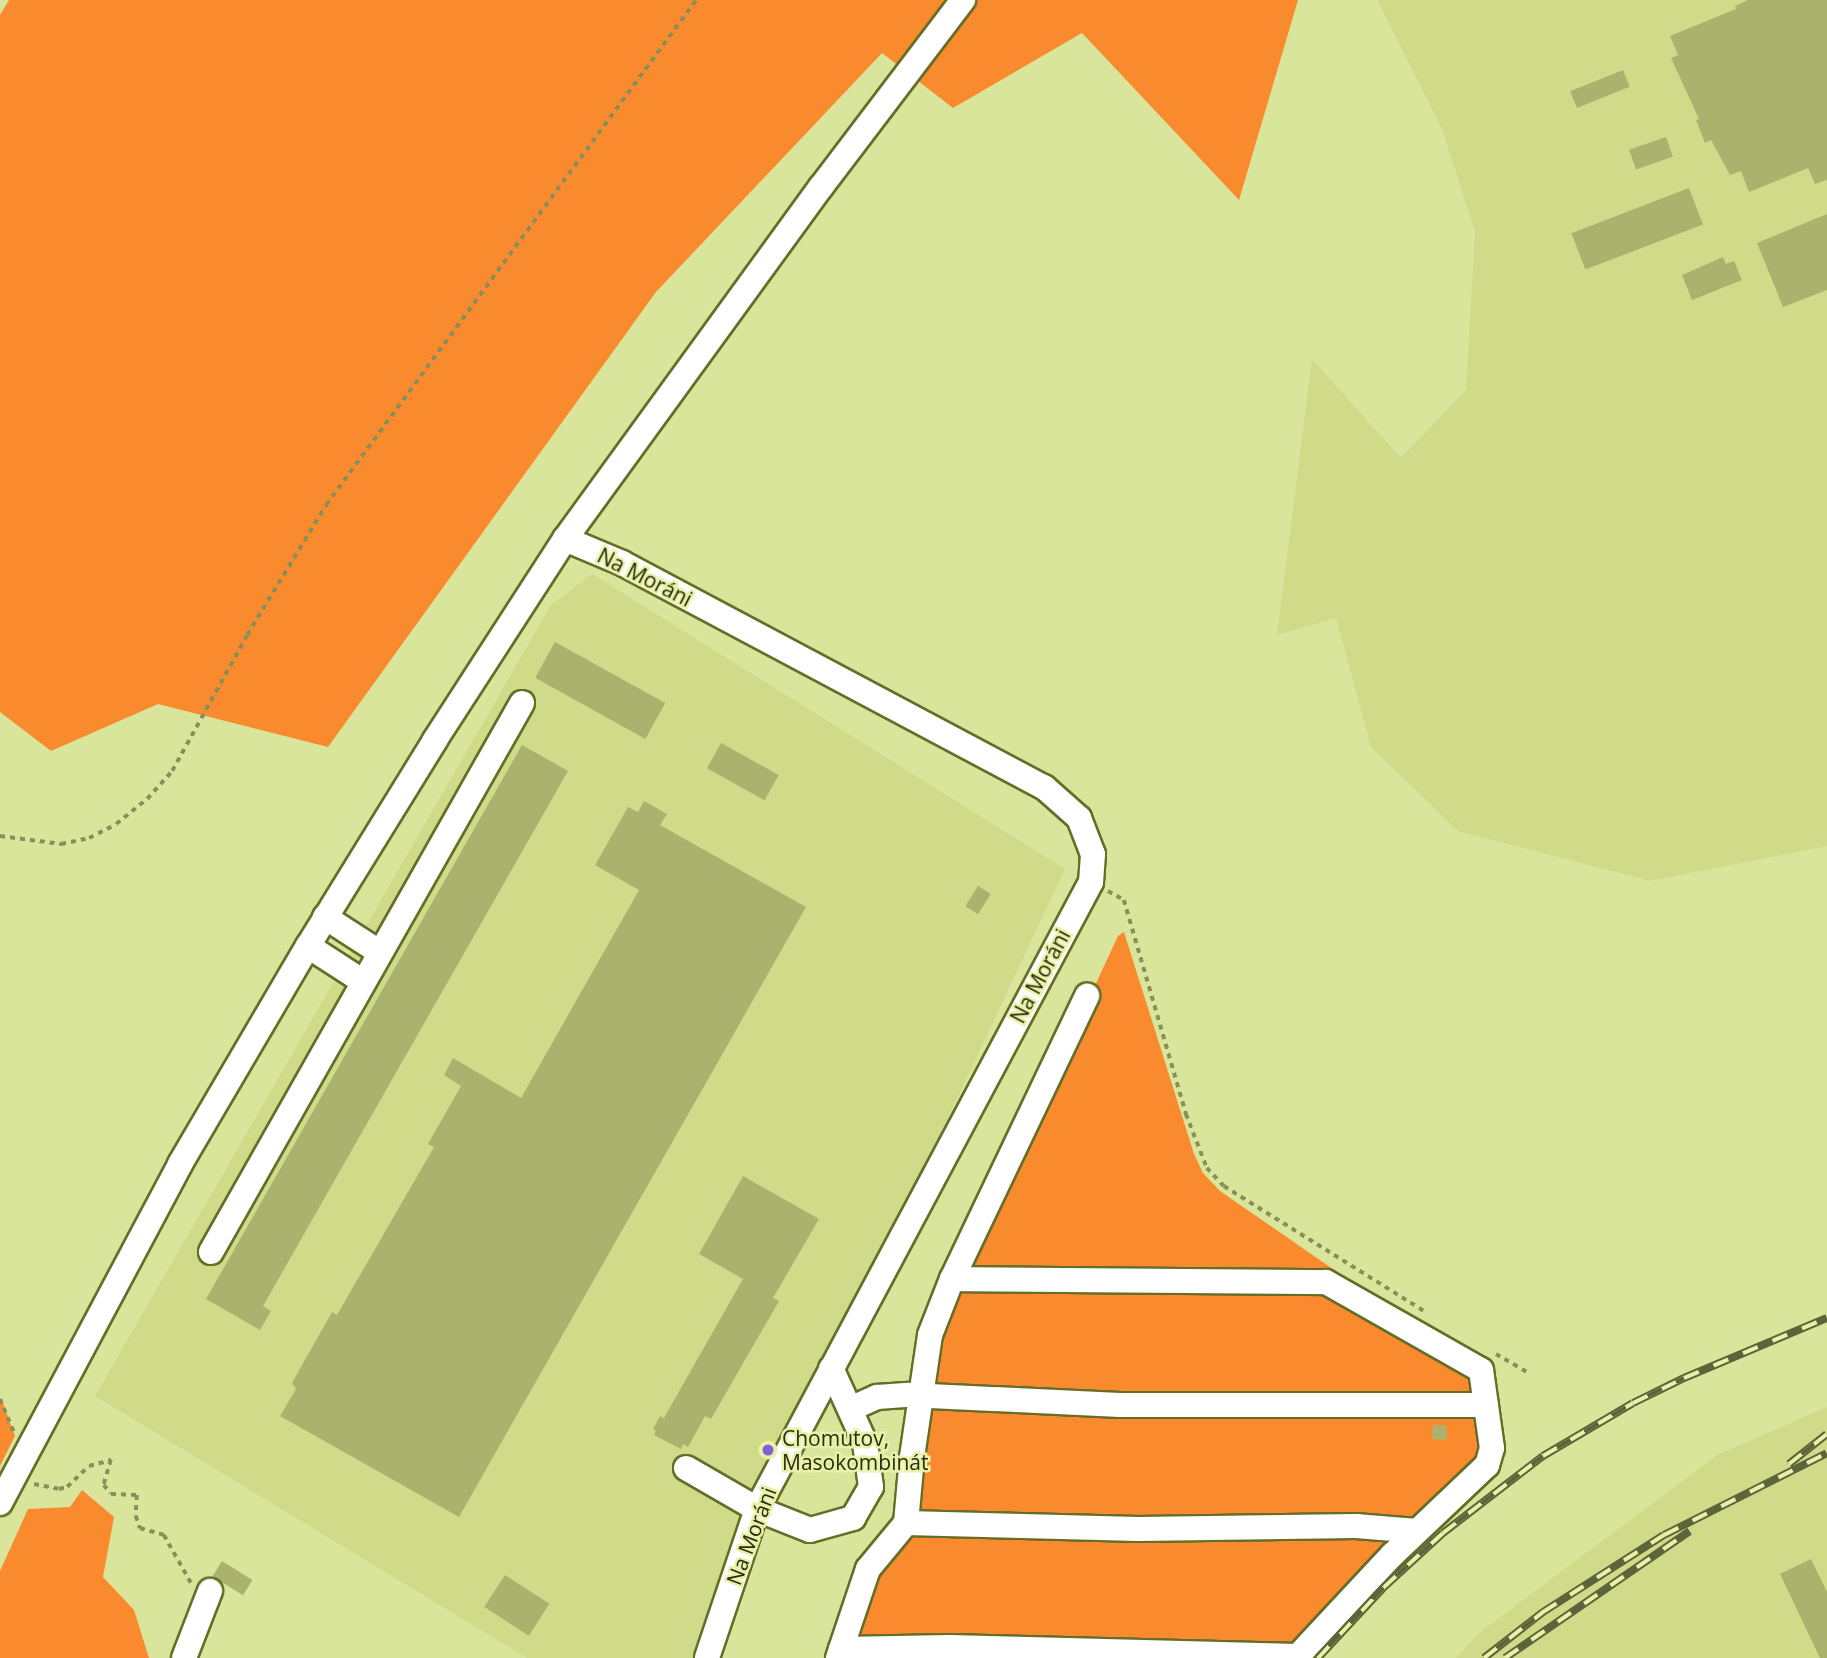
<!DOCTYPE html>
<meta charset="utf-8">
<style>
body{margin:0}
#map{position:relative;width:1827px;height:1658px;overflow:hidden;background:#dae59c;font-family:"Open Sans",sans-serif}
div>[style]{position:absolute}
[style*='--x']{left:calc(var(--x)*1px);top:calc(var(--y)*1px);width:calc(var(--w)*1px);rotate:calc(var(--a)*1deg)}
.built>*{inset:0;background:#d0db8a}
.green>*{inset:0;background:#f98a2e}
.building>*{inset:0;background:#aab36d;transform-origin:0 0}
.path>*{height:3.5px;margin-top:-1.75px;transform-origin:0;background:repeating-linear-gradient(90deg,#878f5a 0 5px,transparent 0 10px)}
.roads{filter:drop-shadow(2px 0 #656d26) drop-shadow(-2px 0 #656d26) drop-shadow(0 2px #656d26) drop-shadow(0 -2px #656d26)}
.minor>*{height:24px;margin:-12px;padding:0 12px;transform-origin:12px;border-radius:12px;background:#fff}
.rail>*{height:8px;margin-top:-4px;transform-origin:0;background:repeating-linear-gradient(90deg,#e7f2a8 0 16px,#5e6439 0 32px);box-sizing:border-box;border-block:2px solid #5e6439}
.dots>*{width:19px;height:19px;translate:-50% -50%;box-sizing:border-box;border:4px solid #e7f2a8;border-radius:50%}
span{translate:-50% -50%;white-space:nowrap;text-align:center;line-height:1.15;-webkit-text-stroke:5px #e7f2a8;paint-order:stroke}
.street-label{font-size:21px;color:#292c0f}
.poi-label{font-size:21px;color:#292c0f}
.left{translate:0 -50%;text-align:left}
</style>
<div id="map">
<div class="built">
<i style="clip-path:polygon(1377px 0,1827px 0,1827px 846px,1650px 881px,1458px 831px,1371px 747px,1336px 618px,1277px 635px,1312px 359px,1401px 458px,1466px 390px,1475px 232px,1442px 129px)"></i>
<i style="clip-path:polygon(592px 574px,1065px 869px,694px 1658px,527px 1658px,95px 1396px,551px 605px)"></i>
<i style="clip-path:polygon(1827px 1407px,1827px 1658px,1456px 1658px,1479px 1633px,1717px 1455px)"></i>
</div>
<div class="green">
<i style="clip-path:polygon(9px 0,1298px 0,1239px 200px,1082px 33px,953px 108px,882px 53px,656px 292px,328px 747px,158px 704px,51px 751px,0 712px,0 15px)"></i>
<i style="clip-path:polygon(1124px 932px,1194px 1154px,1203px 1173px,1220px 1191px,1476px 1368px,1484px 1463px,1289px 1658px,844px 1658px,872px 1575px,913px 1521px,934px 1332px,1118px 936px)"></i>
<i style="clip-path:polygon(2px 1400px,15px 1436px,0 1466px,0 1402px)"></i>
<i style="clip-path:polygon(82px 1490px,114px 1517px,103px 1577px,134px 1610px,149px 1658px,0 1658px,0 1571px,28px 1509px,70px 1507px)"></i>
</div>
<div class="building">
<i style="clip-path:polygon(1748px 0,1827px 0,1827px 180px,1815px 184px,1808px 168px,1749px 192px,1741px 171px,1730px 175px,1711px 140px,1705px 143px,1696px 120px,1699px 119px,1671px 58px,1678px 55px,1670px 36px,1736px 9px,1735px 6px)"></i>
<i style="left:1623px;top:70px;width:18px;height:57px;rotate:68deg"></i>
<i style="left:1666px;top:137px;width:21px;height:39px;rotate:71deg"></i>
<i style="left:1689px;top:188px;width:39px;height:126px;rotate:69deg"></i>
<i style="clip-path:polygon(1827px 214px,1827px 290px,1783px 307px,1757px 243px)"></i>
<i style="clip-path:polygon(1723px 257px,1726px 264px,1734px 261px,1742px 280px,1692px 300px,1682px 275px)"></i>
<i style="left:555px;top:642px;width:126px;height:41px;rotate:29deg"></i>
<i style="left:721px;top:743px;width:66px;height:29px;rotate:29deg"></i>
<i style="clip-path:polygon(522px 745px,568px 771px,263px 1306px,271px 1311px,260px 1330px,206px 1299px)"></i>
<i style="clip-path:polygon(644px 801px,667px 814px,660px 825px,806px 907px,459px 1517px,280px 1416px,296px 1389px,292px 1383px,332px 1312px,337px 1315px,434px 1147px,428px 1144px,461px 1086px,444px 1075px,453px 1058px,521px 1098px,639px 890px,595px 865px,628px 807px,638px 812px)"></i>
<i style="left:978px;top:886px;width:15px;height:24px;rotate:32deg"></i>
<i style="clip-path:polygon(743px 1176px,819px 1219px,773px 1298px,779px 1301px,711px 1419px,705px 1416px,688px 1447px,683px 1444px,681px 1449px,654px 1435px,656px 1431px,653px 1429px,660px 1416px,664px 1418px,743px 1279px,699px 1254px)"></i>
<i style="left:1433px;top:1425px;width:14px;height:14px;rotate:4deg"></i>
<i style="clip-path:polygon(1811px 1559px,1827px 1592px,1827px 1658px,1820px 1658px,1780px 1574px)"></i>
<i style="left:222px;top:1561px;width:36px;height:18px;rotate:32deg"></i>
<i style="left:505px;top:1575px;width:53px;height:38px;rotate:33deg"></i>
</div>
<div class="path">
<i style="--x:0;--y:836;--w:62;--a:7.5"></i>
<i style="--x:61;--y:844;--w:29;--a:-12"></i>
<i style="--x:89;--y:838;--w:30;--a:-27"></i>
<i style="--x:116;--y:824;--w:40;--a:-39"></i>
<i style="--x:147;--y:799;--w:38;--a:-48"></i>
<i style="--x:172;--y:771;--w:155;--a:-61.1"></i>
<i style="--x:247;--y:635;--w:152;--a:-58.7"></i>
<i style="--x:326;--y:505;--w:626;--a:-53.77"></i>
<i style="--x:1108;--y:891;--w:18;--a:29"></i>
<i style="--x:1124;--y:900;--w:223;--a:73.8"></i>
<i style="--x:1186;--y:1114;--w:58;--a:68.7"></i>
<i style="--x:1207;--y:1168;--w:25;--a:47"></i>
<i style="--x:1224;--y:1186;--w:238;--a:32"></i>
<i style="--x:1496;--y:1354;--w:39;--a:30"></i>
<i style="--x:0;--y:1399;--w:36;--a:67"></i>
<i style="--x:34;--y:1484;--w:25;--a:11"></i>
<i style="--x:59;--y:1489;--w:8;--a:-14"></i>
<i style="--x:67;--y:1487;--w:30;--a:-44"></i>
<i style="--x:89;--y:1466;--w:23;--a:-15"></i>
<i style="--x:111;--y:1460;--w:26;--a:106"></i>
<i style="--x:104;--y:1485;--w:11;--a:52"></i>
<i style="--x:111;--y:1494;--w:26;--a:2"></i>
<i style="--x:137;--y:1495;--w:21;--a:93"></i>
<i style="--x:136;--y:1516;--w:13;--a:72"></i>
<i style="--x:140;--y:1528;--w:25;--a:16"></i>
<i style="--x:164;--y:1535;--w:55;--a:60.6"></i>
</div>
<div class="roads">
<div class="minor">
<i style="--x:565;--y:539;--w:62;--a:22.8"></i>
<i style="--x:622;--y:563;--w:478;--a:28"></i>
<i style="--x:1044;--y:787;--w:47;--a:41.5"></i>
<i style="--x:1079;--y:818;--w:39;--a:69"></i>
<i style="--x:1093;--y:854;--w:28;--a:94"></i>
<i style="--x:1091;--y:882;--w:710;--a:118.04"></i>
<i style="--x:757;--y:1509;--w:157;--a:108.6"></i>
<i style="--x:325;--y:917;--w:64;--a:32.9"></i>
<i style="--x:308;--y:946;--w:64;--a:32.9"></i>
<i style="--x:211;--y:1252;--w:631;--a:-60.47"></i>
<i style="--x:952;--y:1279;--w:374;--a:0.5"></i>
<i style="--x:1326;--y:1282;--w:178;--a:29.6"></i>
<i style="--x:1481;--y:1370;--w:79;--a:82"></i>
<i style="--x:1492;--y:1448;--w:18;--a:106"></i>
<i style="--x:1487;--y:1465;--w:131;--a:136.5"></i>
<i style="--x:1392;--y:1555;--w:141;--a:133"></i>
<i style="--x:850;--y:1409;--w:30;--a:-24"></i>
<i style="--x:877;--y:1397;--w:32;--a:-4"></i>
<i style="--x:909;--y:1395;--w:211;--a:2.7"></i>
<i style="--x:1120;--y:1405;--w:366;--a:0"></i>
<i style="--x:686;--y:1468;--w:82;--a:30"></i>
<i style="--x:757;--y:1509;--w:57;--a:21.6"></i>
<i style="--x:810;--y:1530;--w:45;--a:-15.6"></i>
<i style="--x:853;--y:1518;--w:36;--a:-60"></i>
<i style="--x:871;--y:1487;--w:44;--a:-97.8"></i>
<i style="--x:865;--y:1443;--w:82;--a:-114.4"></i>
<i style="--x:0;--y:1503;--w:384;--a:-62"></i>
<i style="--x:180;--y:1164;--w:253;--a:-59.6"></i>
<i style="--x:308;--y:946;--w:242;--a:-58.3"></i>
<i style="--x:435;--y:740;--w:239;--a:-57.1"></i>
<i style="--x:565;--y:539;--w:435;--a:-54"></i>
<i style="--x:821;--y:187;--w:235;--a:-52.8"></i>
<i style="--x:906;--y:1523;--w:232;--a:1.5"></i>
<i style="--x:1138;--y:1529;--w:218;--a:-0.8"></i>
<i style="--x:1356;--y:1526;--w:61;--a:4.7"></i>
<i style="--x:841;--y:1649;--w:109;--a:-1.1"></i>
<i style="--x:950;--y:1647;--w:348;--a:1.5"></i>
<i style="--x:184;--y:1658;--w:72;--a:-68.8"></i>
<i style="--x:838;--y:1658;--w:94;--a:-71.4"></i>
<i style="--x:868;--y:1569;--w:60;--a:-50.4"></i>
<i style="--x:906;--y:1523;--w:66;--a:-84.8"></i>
<i style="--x:912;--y:1457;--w:123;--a:-81.6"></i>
<i style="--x:930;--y:1335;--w:60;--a:-68.6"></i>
<i style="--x:952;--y:1279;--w:314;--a:-64.5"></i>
</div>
</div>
<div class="rail">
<i style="--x:1789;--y:1464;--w:48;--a:-38.3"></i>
<i style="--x:1318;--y:1658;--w:97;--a:-47.1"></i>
<i style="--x:1384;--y:1587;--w:80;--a:-42.5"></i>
<i style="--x:1443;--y:1533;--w:126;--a:-37.6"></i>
<i style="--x:1543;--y:1456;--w:104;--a:-30.5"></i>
<i style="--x:1633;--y:1403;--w:57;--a:-26.1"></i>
<i style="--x:1684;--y:1378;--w:155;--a:-22.8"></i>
<i style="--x:1484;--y:1658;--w:75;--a:-37.9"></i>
<i style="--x:1543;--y:1612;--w:143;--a:-32.5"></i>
<i style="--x:1664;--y:1535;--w:182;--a:-26.7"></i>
<i style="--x:1505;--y:1658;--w:224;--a:-34.5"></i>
</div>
<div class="dots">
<i style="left:768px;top:1450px;background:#865ed8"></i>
</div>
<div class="street-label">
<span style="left:645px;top:577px;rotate:27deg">Na Moráni</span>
<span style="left:1040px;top:976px;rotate:-62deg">Na Moráni</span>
<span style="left:751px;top:1536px;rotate:-69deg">Na Moráni</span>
</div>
<div class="poi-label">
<span class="left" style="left:782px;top:1450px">Chomutov,<br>Masokombinát</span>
</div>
</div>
